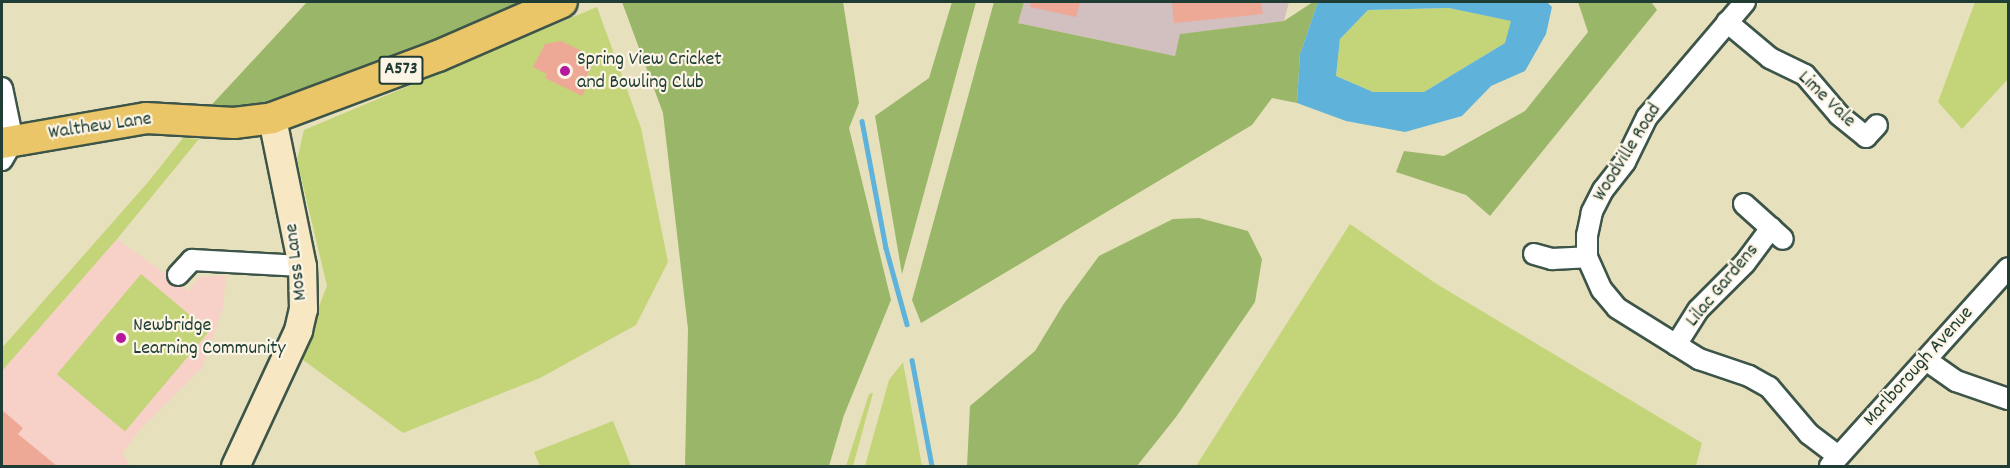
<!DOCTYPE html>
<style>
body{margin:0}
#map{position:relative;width:2010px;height:468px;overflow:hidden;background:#e7e0bd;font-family:Dekko,sans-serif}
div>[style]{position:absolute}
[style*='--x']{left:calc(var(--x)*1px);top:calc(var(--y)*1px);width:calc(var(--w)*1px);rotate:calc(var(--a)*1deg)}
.built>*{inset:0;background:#f7d1c7}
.industrial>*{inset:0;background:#d2bfc0}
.green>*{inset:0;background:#c3d578;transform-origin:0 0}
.forest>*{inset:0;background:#9ab668}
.water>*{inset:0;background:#5fb3db}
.stream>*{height:4.5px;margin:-2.25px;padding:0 2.25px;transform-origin:2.25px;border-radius:2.25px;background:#5fb3db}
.building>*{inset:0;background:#eda896}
.roads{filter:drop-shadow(2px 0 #3d5549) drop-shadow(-2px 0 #3d5549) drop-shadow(0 2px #3d5549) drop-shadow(0 -2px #3d5549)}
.street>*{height:20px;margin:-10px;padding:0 10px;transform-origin:10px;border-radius:10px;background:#fff}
.secondary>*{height:27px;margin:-13.5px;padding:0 13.5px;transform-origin:13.5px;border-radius:13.5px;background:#f7e8c3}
.primary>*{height:30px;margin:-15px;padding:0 15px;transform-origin:15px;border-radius:15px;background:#ebc669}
.dots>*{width:16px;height:16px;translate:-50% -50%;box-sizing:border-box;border:3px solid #fcf5e5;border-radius:50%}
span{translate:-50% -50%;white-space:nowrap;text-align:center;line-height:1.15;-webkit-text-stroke:4.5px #fcf5e5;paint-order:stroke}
.shield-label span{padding:2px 4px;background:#fcf5e5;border:2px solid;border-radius:4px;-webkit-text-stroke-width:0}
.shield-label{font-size:18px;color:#1f3d34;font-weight:700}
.poi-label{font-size:20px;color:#1f3d34}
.left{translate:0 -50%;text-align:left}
.street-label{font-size:20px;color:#1f3d34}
.frame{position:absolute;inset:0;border:3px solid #1f3d34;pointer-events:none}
</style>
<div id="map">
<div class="built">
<i style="clip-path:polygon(117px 239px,189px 291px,199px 277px,226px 275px,223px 308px,202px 368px,139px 431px,122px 453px,130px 466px,2px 466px,2px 371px)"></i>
</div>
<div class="industrial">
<i style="clip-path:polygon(1024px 2px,1289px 2px,1284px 21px,1181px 34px,1175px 56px,1018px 23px)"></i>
</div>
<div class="green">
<i style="clip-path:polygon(1975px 2px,2008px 2px,2008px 79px,1962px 129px,1938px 102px)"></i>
<i style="clip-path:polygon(597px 7px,641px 128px,668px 262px,636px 325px,540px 378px,403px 433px,299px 357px,327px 286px,297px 160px,304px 130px)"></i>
<i style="clip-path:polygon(1449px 8px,1512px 21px,1505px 43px,1424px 92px,1373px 92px,1336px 76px,1340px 39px,1368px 10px)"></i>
<i style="clip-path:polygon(183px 138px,199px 139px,117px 239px,2px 371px,2px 348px,149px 181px)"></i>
<i style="clip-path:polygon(1350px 224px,1435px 283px,1702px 443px,1696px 466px,1196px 466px)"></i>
<i style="left:141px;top:274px;width:89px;height:131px;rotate:40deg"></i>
<i style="clip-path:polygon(903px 362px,922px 466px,865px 466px,889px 380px)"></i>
<i style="clip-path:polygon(873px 393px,853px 466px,846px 466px,869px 394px)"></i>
<i style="clip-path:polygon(613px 421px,631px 466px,540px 466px,534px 452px)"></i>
</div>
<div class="forest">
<i style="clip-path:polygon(307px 2px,526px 2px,269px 108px,206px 111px)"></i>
<i style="clip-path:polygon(622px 2px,843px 2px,859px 103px,849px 128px,891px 300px,844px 415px,829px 466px,685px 466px,688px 329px,663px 113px)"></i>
<i style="clip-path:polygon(952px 2px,976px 2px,902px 274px,875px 116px,929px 78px)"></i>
<i style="clip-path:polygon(994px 2px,1024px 2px,1018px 23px,1175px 56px,1180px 34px,1284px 21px,1313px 2px,1318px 2px,1300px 54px,1297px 103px,1272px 98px,1252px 125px,921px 323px,912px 300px)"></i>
<i style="clip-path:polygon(1578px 2px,1651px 2px,1657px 10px,1490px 216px,1466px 195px,1396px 172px,1404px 151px,1444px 156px,1525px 111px,1588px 32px)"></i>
<i style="clip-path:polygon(1199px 218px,1248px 231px,1262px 259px,1255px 302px,1176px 417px,1137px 466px,967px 466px,970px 406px,1035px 351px,1063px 305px,1099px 256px,1173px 219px)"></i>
</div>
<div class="water">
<i style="clip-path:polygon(evenodd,1318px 2px,1547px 2px,1552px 7px,1546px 34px,1525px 71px,1491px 86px,1462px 116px,1405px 132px,1346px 121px,1297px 103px,1300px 54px,1318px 2px,1449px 8px,1511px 21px,1505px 43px,1424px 92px,1373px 92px,1336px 76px,1340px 39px,1368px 10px,1449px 8px)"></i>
</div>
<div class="stream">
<i style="--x:862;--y:121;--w:129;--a:79.3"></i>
<i style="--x:886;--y:248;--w:79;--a:74.6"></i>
<i style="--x:912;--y:360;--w:108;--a:79.3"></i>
</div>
<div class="building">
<i style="clip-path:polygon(1031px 2px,1080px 2px,1076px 17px,1030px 7px)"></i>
<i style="clip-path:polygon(1172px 2px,1261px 2px,1263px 14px,1174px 23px)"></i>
<i style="clip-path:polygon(561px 41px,584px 52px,579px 61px,591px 67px,587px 75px,591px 77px,582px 96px,545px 78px,547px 74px,533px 67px,545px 44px)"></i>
<i style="clip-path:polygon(2px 410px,23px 428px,18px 434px,57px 466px,2px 466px)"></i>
</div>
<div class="roads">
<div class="street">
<i style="--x:1745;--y:2;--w:151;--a:130.4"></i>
<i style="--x:1647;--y:117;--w:50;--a:116.1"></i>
<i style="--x:1625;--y:162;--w:36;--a:128"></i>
<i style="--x:1603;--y:190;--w:25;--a:117"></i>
<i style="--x:1592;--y:212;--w:24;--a:102"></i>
<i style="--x:1587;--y:235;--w:22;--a:90"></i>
<i style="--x:1587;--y:257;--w:36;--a:66"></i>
<i style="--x:1602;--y:290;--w:23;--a:50"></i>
<i style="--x:1617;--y:308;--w:97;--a:31.9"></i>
<i style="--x:1699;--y:359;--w:53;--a:18.8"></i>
<i style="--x:1749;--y:376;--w:23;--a:29"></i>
<i style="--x:1769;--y:387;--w:62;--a:49.6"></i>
<i style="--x:1809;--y:434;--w:36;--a:37"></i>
<i style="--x:1727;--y:22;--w:56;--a:39.9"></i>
<i style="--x:1770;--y:58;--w:39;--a:26"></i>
<i style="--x:1805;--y:75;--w:52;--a:49.6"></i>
<i style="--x:1839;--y:115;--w:35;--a:39"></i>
<i style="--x:1866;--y:137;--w:16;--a:-47"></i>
<i style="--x:2;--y:88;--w:54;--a:78.3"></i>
<i style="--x:13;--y:141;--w:22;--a:120"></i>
<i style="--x:1744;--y:204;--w:52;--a:41.9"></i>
<i style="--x:1534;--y:254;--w:19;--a:16"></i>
<i style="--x:1552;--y:259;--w:35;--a:-3"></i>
<i style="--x:178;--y:275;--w:21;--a:-47"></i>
<i style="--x:192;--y:260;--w:110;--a:3.1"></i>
<i style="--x:1676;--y:345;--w:41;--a:-57.8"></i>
<i style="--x:1698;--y:310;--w:66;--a:-45"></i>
<i style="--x:1745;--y:263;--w:44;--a:-53.4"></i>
<i style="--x:1926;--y:360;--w:37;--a:35"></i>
<i style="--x:1956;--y:381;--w:55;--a:19.1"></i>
<i style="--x:1830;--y:466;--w:266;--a:-48"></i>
</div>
<div class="secondary">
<i style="--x:235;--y:466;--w:150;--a:-65.1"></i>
<i style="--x:298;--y:330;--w:22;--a:-77"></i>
<i style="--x:303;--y:309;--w:43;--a:-91.3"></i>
<i style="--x:302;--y:266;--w:151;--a:-101.5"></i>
</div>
<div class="primary">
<i style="--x:2;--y:143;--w:146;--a:-9.8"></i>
<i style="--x:146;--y:118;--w:88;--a:3.3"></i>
<i style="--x:234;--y:123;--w:38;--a:-7"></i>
<i style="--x:272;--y:118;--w:177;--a:-20.5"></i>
<i style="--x:438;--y:56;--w:135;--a:-23.5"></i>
</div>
</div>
<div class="dots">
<i style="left:565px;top:71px;background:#b5179e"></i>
<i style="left:121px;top:338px;background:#b5179e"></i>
</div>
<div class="shield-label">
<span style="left:401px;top:70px">A573</span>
</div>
<div class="poi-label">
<span class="left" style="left:577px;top:72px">Spring View Cricket<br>and Bowling Club</span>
<span class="left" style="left:133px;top:338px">Newbridge<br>Learning Community</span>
</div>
<div class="street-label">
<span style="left:1826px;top:100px;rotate:44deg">Lime Vale</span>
<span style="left:100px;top:127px;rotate:-8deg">Walthew Lane</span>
<span style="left:1628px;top:153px;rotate:-58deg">Woodville Road</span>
<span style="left:297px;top:262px;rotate:-97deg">Moss Lane</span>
<span style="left:1723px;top:286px;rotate:-50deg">Lilac Gardens</span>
<span style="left:1919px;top:367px;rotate:-48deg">Marlborough Avenue</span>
</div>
<div class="frame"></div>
</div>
